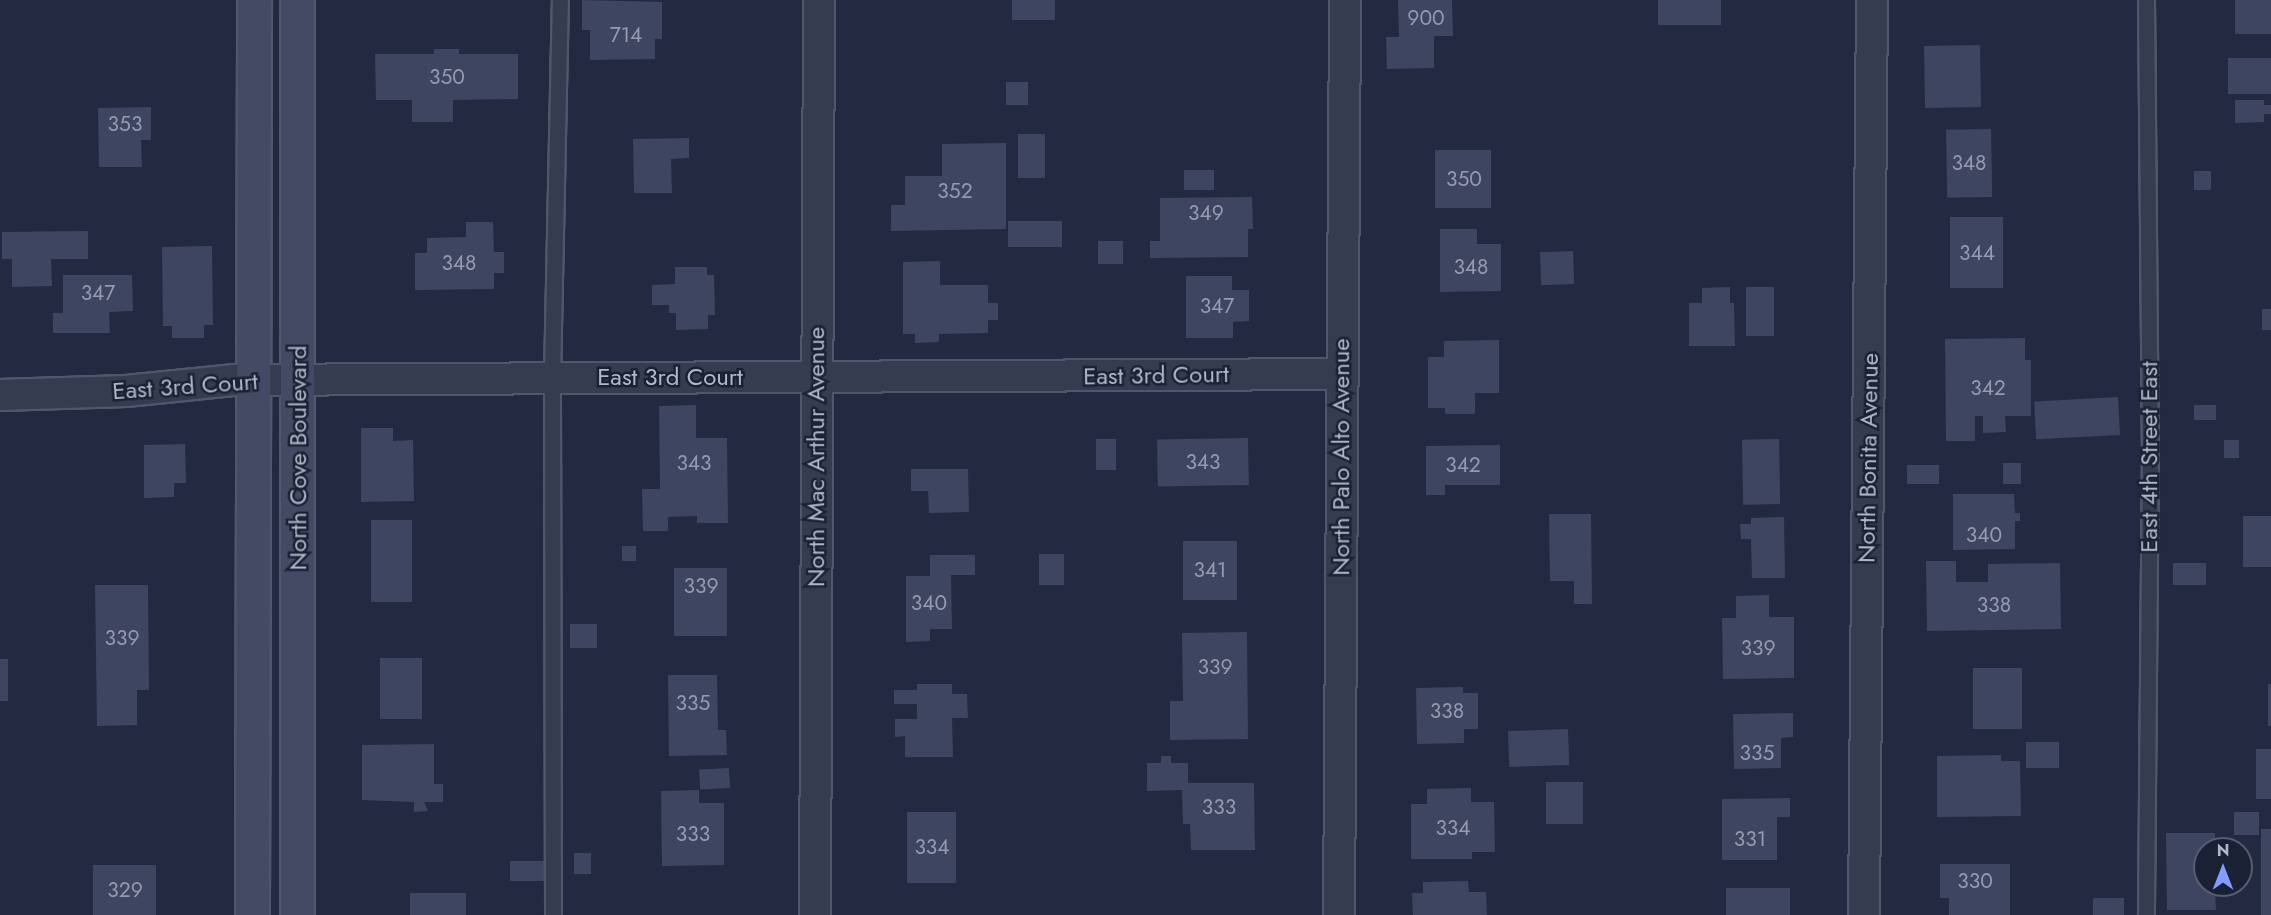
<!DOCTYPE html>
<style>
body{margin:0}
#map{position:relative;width:2271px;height:915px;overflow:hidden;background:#222940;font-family:Jost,sans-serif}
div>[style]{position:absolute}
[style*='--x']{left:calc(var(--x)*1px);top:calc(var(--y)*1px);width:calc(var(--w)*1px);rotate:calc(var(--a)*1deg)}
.building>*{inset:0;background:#3e4560;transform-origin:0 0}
.roads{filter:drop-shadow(2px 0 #51576a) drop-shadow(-2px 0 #51576a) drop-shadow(0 2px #51576a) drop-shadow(0 -2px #51576a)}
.lane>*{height:15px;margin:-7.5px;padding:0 7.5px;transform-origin:7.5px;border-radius:7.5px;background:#363c4f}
.street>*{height:30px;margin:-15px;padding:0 15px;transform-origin:15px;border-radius:15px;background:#363c4f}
.secondary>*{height:33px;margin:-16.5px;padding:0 16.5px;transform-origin:16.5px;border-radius:16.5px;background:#444a63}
span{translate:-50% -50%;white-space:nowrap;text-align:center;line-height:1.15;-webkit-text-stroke:5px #1b2134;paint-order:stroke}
.number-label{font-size:21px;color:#959ab0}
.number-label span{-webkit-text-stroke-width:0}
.street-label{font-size:24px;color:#b2b7ca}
.north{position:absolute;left:2193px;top:837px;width:60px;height:60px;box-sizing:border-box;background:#1b2134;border:2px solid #575d70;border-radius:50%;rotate:0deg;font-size:16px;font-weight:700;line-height:24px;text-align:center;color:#b2b7ca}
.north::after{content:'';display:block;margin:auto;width:21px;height:27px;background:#839cff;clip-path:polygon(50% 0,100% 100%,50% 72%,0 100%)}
</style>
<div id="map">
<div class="building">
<i style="clip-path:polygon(582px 0,662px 2px,662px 39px,655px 39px,655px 59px,590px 60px,590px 30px,582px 30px)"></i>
<i style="left:1012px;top:0;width:43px;height:20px"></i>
<i style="clip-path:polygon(1398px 0,1452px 0,1453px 36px,1434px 36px,1434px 68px,1387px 69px,1386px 37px,1399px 37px)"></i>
<i style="left:1658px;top:0;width:63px;height:25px"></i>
<i style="left:2235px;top:0;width:36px;height:34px"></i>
<i style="left:1980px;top:45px;width:62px;height:56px;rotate:89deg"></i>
<i style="clip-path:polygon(434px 49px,459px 49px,459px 54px,518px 54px,518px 99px,453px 100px,453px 122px,412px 122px,412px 100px,376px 100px,375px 54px,434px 54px)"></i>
<i style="left:2228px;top:58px;width:43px;height:36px"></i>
<i style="left:1006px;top:82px;width:22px;height:23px"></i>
<i style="clip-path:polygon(2235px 100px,2264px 100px,2264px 105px,2271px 105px,2271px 114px,2264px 114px,2264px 122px,2235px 123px)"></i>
<i style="clip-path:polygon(151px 107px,151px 140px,141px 140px,142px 167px,99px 167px,98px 108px)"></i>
<i style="left:1991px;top:129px;width:68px;height:45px;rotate:89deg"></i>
<i style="left:1018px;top:134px;width:27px;height:44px"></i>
<i style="clip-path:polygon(689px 138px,689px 158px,671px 159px,672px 193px,634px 193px,633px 139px)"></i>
<i style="clip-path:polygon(1006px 143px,1006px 229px,891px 231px,891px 205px,905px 205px,905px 176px,942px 176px,942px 144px)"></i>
<i style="left:1435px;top:150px;width:56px;height:58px"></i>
<i style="left:1184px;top:170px;width:30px;height:20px"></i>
<i style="left:2211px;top:171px;width:19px;height:17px;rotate:90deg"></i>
<i style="clip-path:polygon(1252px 197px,1253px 229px,1248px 229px,1248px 257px,1150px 258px,1150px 241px,1160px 241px,1160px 198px)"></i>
<i style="left:2003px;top:217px;width:71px;height:53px;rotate:90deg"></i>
<i style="left:1008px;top:221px;width:54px;height:26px"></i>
<i style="clip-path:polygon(466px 222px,493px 222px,494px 252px,504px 252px,504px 273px,494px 273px,494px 289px,415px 290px,415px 253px,427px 253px,427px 238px,466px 237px)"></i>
<i style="clip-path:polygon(1440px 229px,1477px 229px,1477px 244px,1501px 244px,1501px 291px,1440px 292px)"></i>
<i style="clip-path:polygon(88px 231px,88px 259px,51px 259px,52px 286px,12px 287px,12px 259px,2px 259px,2px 232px)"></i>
<i style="left:1098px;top:241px;width:25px;height:23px"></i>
<i style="clip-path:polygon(212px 246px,213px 325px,204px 325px,204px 338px,172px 338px,172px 326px,163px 326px,162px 247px)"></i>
<i style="left:1573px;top:251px;width:33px;height:33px;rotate:88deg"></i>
<i style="clip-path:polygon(940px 261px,940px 285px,988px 285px,988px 303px,998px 303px,998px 320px,988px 320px,988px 333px,939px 334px,939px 342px,915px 343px,915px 334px,903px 334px,903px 262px)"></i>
<i style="clip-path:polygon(675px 267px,707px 267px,707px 275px,714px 275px,715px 315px,708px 315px,708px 329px,676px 330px,676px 313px,669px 313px,669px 305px,652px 305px,652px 285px,675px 284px)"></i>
<i style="clip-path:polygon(63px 275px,132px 275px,133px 311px,109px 312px,110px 333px,53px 333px,53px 313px,63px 313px)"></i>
<i style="clip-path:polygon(1186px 276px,1232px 276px,1232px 290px,1249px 290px,1249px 321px,1233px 322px,1233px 338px,1186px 338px)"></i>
<i style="clip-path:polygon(1730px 287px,1730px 303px,1734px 303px,1735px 346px,1689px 346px,1689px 303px,1702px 303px,1702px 288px)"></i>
<i style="left:1746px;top:287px;width:28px;height:49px"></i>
<i style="left:2262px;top:309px;width:9px;height:21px"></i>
<i style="clip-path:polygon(2025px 338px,2025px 360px,2031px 360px,2031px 416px,2005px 416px,2006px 432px,1983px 433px,1983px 416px,1975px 416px,1975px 441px,1946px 441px,1945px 339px)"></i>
<i style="clip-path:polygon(1499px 340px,1499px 393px,1475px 393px,1475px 414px,1445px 414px,1445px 408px,1428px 408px,1428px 357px,1444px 357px,1444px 341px)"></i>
<i style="left:2118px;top:397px;width:38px;height:84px;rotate:87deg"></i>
<i style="clip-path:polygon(696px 405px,696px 438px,727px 438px,728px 523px,697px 523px,697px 516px,668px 517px,668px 531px,643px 531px,642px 489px,660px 489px,659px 406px)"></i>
<i style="left:2194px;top:405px;width:22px;height:15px"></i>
<i style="clip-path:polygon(361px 428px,393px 428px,393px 441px,413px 440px,414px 501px,361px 502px)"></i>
<i style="left:1248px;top:438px;width:47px;height:91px;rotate:89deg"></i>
<i style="left:1096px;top:439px;width:20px;height:31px"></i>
<i style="left:1779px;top:439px;width:65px;height:37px;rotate:89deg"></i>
<i style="left:2224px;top:440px;width:15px;height:18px"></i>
<i style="clip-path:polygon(185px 444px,186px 483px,174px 483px,174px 497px,144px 498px,144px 445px)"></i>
<i style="clip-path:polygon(1500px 445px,1500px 485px,1445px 485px,1445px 495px,1426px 495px,1426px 446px)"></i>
<i style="left:2003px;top:463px;width:18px;height:21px"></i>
<i style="left:1907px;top:465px;width:32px;height:19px"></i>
<i style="clip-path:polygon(911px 469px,968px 469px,969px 512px,929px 513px,928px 491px,911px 491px)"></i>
<i style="clip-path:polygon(1953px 494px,2014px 494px,2015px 513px,2020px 513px,2020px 521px,2015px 521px,2015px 549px,1953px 550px)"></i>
<i style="clip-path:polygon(1549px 514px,1591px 514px,1592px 604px,1574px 604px,1574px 581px,1550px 581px)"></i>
<i style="left:2243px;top:516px;width:28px;height:51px"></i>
<i style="clip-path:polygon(1784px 517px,1785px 578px,1752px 578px,1751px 539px,1741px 539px,1740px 524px,1751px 524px,1751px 518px)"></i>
<i style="left:371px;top:520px;width:41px;height:82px"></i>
<i style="left:1183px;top:541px;width:54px;height:59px"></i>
<i style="left:622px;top:546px;width:14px;height:15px"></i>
<i style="left:1039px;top:554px;width:25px;height:31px"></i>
<i style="clip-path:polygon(930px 555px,975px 555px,975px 575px,951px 575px,952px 629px,930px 629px,930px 641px,906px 642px,906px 576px,930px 576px)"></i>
<i style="clip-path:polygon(1926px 561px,1956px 561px,1956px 582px,1988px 582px,1988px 564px,2060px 563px,2061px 629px,1927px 631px)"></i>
<i style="left:2173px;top:563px;width:33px;height:22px"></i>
<i style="left:674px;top:568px;width:53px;height:68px"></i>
<i style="clip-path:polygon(95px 585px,148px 585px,149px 690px,137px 690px,137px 725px,97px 726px)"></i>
<i style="clip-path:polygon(1769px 595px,1769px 617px,1794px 617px,1794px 678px,1723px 679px,1722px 618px,1736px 618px,1736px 596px)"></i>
<i style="left:570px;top:624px;width:27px;height:24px"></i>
<i style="clip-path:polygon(1247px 632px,1248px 739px,1170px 740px,1170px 701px,1183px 701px,1182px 633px)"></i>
<i style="left:380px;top:658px;width:42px;height:61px"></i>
<i style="left:0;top:659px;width:8px;height:42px"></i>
<i style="left:1973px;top:668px;width:49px;height:61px"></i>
<i style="clip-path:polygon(668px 675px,717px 675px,718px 730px,726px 730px,727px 755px,669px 756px)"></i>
<i style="clip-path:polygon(917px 684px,952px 684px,952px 694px,967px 694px,968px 718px,952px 718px,953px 757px,905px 757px,905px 736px,895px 737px,895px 719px,917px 719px,917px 704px,894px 704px,894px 690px,917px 690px)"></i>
<i style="left:2268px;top:684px;width:3px;height:42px"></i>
<i style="clip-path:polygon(1463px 687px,1463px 693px,1478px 693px,1478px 729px,1464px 729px,1464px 743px,1417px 744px,1416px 688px)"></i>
<i style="clip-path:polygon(1793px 713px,1793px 737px,1781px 738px,1781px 768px,1734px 769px,1733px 714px)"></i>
<i style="left:1568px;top:729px;width:36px;height:60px;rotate:88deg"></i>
<i style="left:2059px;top:742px;width:26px;height:33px;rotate:90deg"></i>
<i style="clip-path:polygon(434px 744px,434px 784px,443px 784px,443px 802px,424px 802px,428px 811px,414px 812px,414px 802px,362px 800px,362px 745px)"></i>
<i style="left:2271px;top:749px;width:50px;height:15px;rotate:90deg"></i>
<i style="clip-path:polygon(2001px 755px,2001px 761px,2020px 761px,2021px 816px,1937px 817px,1937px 756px)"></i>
<i style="clip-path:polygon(1161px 756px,1171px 756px,1171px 763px,1188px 763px,1188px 783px,1254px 783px,1255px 850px,1191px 850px,1190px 824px,1183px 824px,1182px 790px,1147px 791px,1147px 763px,1161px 763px)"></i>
<i style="left:729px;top:768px;width:20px;height:30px;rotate:87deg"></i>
<i style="left:1546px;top:782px;width:37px;height:42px"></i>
<i style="clip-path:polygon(1471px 788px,1471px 802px,1494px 802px,1495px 852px,1472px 852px,1472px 859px,1411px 859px,1411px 804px,1427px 804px,1427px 789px)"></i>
<i style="clip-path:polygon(699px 790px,699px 803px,724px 803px,724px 865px,662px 866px,661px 791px)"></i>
<i style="clip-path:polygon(1790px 798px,1790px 817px,1777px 817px,1777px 860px,1722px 860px,1722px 799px)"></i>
<i style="left:907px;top:812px;width:49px;height:71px"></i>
<i style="left:2234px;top:812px;width:25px;height:23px"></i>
<i style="left:2261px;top:829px;width:10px;height:86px"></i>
<i style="clip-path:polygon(2166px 833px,2215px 833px,2215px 849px,2205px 849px,2205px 885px,2215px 885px,2216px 910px,2167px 910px)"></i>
<i style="left:574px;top:853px;width:17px;height:21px"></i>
<i style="left:510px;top:861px;width:35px;height:20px"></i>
<i style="clip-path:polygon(1940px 864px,2010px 864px,2010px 915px,1949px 915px,1949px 898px,1940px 898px)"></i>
<i style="left:93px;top:865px;width:63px;height:50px"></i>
<i style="clip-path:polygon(1468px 881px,1469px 892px,1486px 892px,1487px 915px,1413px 915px,1412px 893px,1423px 893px,1423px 882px)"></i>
<i style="left:1790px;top:888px;width:27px;height:64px;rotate:90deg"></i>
<i style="left:410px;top:893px;width:56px;height:22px"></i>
<i style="left:2093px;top:898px;width:31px;height:17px"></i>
</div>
<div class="roads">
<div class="lane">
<i style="--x:2146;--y:0;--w:448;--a:89.5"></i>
<i style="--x:2150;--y:448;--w:467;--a:90.5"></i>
<i style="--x:553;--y:915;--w:539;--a:-90.11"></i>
<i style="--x:552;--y:376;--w:376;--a:-88.8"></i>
</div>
<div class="street">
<i style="--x:0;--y:395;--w:126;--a:-1.8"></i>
<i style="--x:126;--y:391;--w:110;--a:-5.8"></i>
<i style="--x:235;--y:380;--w:1107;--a:-0.31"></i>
<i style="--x:815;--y:915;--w:915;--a:-89.75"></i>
<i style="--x:1339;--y:915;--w:915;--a:-89.62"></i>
<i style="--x:1864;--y:915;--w:915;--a:-89.5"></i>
</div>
<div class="secondary">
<i style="--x:252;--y:915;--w:915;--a:-89.87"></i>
<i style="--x:297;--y:915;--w:915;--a:-90"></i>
</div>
</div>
<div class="number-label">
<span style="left:1426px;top:18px">900</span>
<span style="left:626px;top:35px">714</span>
<span style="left:447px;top:77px">350</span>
<span style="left:125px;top:124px">353</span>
<span style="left:1969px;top:163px">348</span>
<span style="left:1464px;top:179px">350</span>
<span style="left:955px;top:191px">352</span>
<span style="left:1206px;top:213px">349</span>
<span style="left:1977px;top:253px">344</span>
<span style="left:459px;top:263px">348</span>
<span style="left:1471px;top:267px">348</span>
<span style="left:98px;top:293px">347</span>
<span style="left:1217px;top:306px">347</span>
<span style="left:1988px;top:388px">342</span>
<span style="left:1203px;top:462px">343</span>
<span style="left:694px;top:463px">343</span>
<span style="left:1463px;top:465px">342</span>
<span style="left:1984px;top:535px">340</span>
<span style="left:1210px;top:570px">341</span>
<span style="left:701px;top:586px">339</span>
<span style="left:929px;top:603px">340</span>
<span style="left:1994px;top:605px">338</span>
<span style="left:122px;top:638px">339</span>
<span style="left:1758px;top:648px">339</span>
<span style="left:1215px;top:667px">339</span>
<span style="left:693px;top:703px">335</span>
<span style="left:1447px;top:711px">338</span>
<span style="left:1757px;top:753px">335</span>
<span style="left:1219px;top:807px">333</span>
<span style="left:1453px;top:828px">334</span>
<span style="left:693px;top:834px">333</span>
<span style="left:1750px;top:839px">331</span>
<span style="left:932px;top:847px">334</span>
<span style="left:1975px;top:881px">330</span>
<span style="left:125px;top:890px">329</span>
</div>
<div class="street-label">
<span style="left:1156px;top:375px;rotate:-1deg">East 3rd Court</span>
<span style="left:670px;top:377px">East 3rd Court</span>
<span style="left:185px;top:386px;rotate:-4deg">East 3rd Court</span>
<span style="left:816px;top:457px;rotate:-90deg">North Mac Arthur Avenue</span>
<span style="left:1341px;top:457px;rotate:-90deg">North Palo Alto Avenue</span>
<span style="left:2149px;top:457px;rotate:-90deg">East 4th Street East</span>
<span style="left:298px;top:458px;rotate:-90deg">North Cove Boulevard</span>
<span style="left:1868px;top:458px;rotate:-89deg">North Bonita Avenue</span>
</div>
<div class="north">N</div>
</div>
